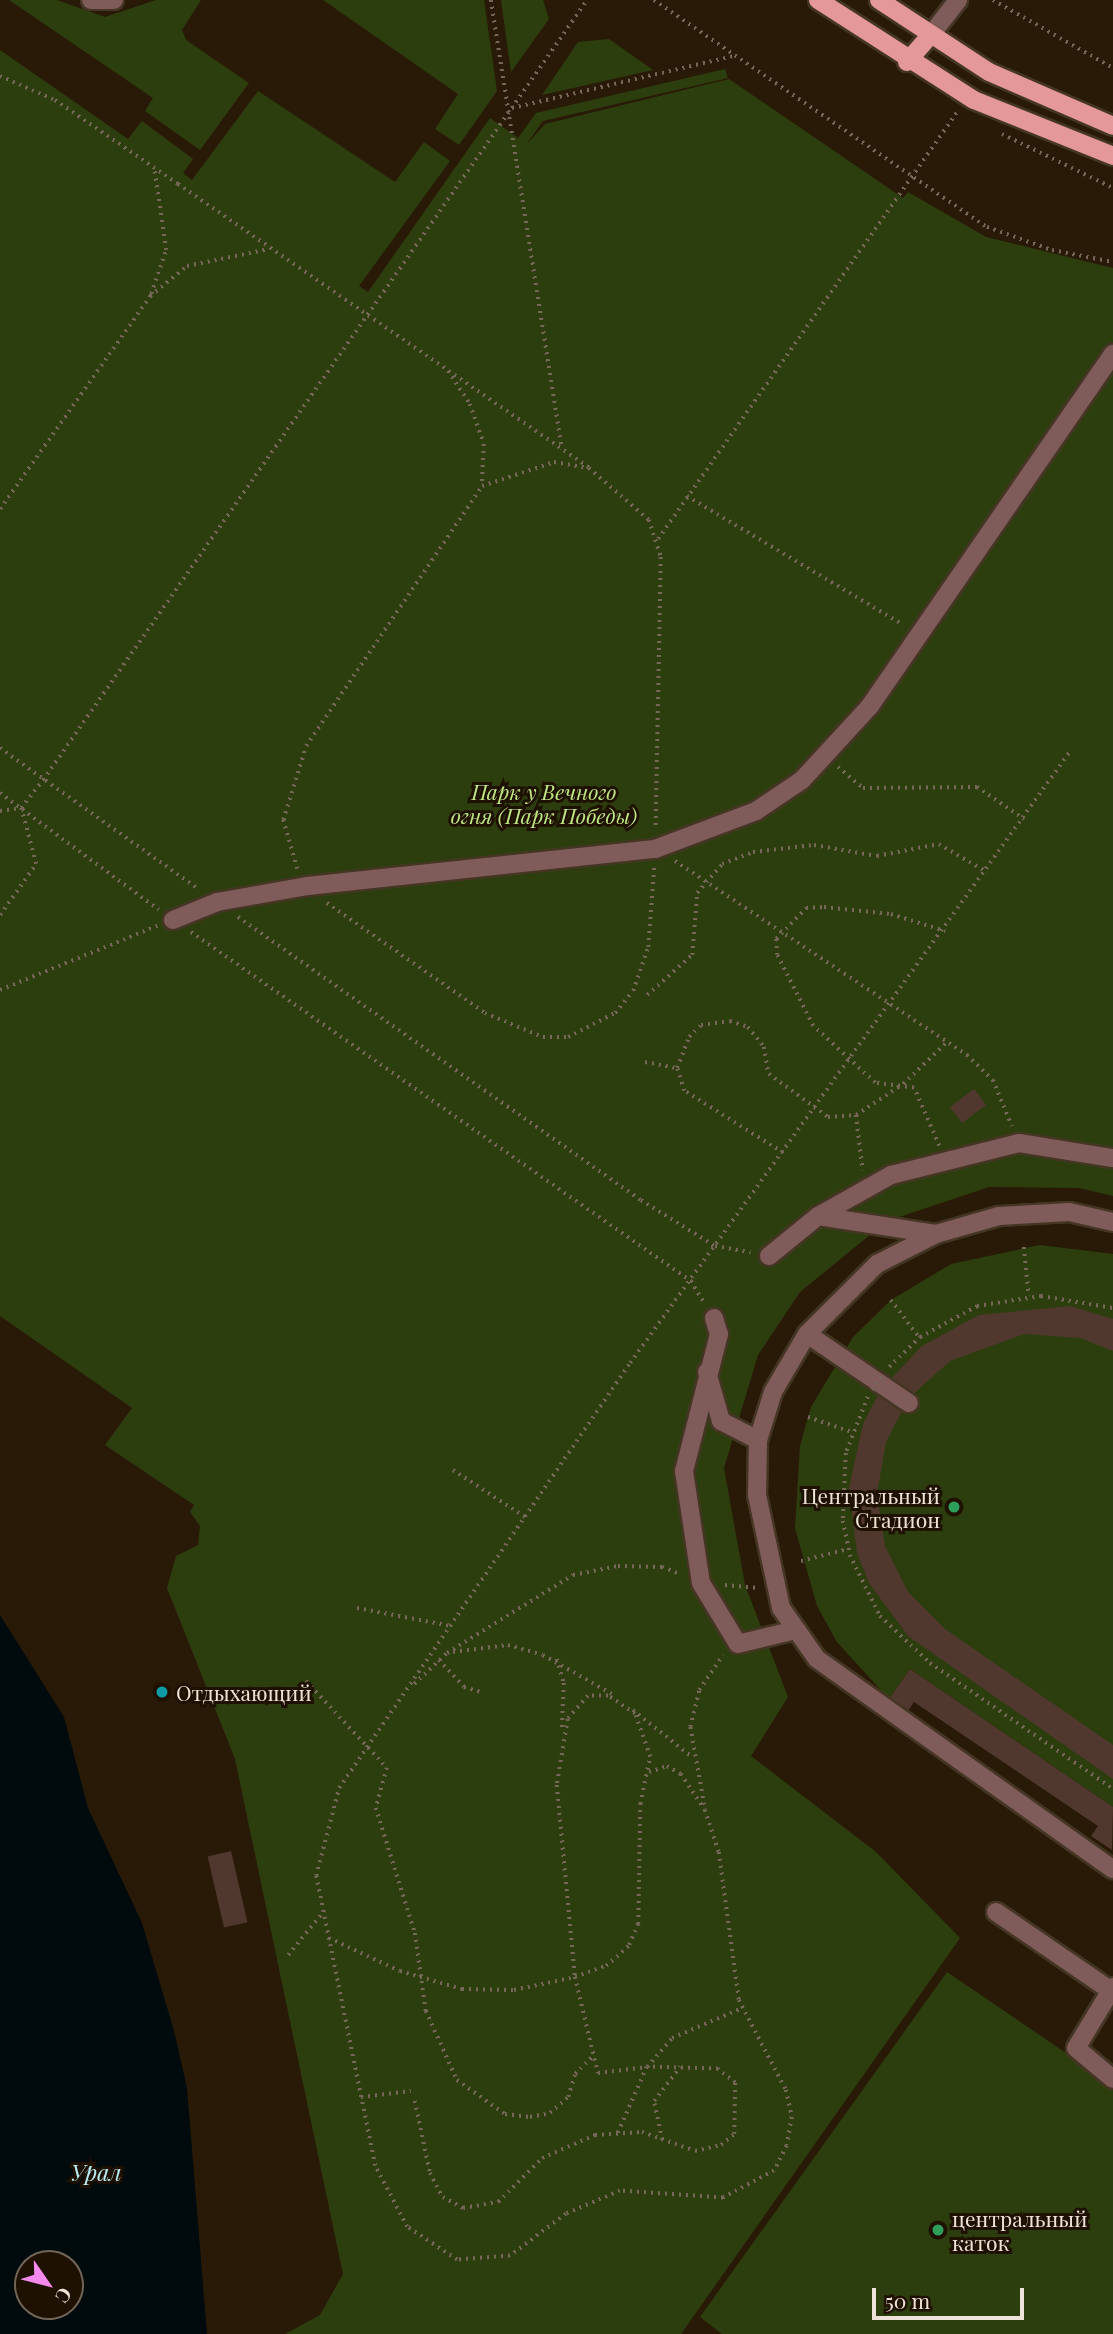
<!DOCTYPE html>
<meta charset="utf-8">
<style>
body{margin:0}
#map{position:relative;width:1113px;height:2334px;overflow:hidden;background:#291a07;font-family:"Playfair Display",serif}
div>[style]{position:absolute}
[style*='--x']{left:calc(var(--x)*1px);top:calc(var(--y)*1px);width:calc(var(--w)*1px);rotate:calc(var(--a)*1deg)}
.green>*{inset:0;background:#2d3e0e}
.water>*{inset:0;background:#010a0d}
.building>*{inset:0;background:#50382e;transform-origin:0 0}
.path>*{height:3.5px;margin-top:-1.75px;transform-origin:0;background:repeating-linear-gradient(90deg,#766858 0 2px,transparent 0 7px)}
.roads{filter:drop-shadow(2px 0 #453624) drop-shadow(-2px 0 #453624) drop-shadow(0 2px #453624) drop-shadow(0 -2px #453624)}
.minor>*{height:18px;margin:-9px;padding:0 9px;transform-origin:9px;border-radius:9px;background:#7f5b5a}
.major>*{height:18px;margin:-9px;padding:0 9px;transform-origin:9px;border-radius:9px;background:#e49897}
.path-bridge>*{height:3.5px;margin-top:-1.75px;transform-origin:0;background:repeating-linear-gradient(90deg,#766858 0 2px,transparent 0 7px)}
.dots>*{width:19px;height:19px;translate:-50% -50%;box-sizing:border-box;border:4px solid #1f1101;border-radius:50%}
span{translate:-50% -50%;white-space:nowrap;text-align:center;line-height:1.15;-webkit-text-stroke:6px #1f1101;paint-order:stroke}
.park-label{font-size:21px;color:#bfe882;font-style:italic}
.poi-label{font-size:21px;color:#eee3d8}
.right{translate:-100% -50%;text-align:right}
.left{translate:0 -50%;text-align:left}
.water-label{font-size:23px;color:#b8ecf7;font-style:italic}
.north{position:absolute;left:14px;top:2250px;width:70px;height:70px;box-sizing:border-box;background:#1f1101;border:2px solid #726557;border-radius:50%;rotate:125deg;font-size:19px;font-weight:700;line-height:28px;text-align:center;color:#eee3d8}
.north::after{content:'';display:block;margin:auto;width:24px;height:32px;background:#f589ee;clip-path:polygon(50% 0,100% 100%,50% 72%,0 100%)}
.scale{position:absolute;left:872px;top:2288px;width:152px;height:32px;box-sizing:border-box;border:4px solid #eee3d8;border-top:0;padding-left:9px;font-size:21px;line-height:24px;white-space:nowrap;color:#eee3d8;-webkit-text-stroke:5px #1f1101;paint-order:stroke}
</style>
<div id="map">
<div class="green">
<i style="clip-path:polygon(9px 0,57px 0,105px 17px,156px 0,201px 0,182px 30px,186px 40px,249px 83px,200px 150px,145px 111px,153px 98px)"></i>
<i style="clip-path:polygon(323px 0,484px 0,497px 91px,459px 145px,435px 129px,458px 94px)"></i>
<i style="clip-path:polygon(501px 0,543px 0,549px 19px,511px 72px)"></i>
<i style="clip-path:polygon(609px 39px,653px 70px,542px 95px,578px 42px)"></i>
<i style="clip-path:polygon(0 50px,128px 139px,142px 121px,193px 159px,183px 173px,192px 180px,258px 91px,395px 182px,424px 142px,450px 161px,359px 286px,368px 292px,490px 118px,518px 138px,536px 113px,725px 69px,728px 78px,543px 121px,526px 145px,545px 124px,729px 79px,903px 198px,908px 192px,986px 237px,1113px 268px,1113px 1196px,1079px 1188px,989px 1187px,887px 1221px,800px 1292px,758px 1355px,724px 1468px,745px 1585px,788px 1697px,751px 1756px,876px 1852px,960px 1938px,681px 2334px,285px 2334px,320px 2315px,343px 2274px,235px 1759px,167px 1588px,176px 1556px,198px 1545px,200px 1526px,190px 1512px,194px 1505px,105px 1445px,132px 1408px,0 1316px)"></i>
<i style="clip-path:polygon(1040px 1245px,1113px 1254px,1113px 1807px,910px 1669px,889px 1699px,837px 1642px,817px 1606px,795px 1528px,800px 1446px,811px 1407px,853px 1337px,891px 1300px,951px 1264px)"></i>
<i style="clip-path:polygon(947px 1972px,1113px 2085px,1113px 2334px,722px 2334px,700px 2317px)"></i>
</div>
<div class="water">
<i style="clip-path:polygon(evenodd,0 1615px,64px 1717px,88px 1808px,142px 1923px,174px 2031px,187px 2088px,207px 2334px,0 2334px,0 1615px,28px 2264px,70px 2264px,70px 2306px,28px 2306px,28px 2264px)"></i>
</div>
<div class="building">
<i style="left:974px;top:1089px;width:20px;height:30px;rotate:53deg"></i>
<i style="clip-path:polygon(1070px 1306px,1113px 1319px,1113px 1351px,1080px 1338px,1024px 1334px,950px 1361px,911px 1396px,890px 1380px,922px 1346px,979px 1315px)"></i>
<i style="clip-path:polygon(879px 1393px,904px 1407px,886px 1442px,877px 1494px,885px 1546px,908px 1592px,945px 1629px,1113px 1745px,1113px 1779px,908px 1636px,869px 1583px,857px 1553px,849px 1488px,863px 1424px)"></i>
<i style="clip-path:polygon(910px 1669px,1113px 1807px,1112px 1850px,1091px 1836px,1098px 1826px,914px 1702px,908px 1711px,889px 1699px)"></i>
<i style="left:231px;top:1851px;width:73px;height:24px;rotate:77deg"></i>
</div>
<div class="path">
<i style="--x:491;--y:0;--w:455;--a:81"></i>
<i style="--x:654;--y:0;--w:403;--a:34.3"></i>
<i style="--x:987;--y:227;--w:69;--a:19.5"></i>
<i style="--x:1052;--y:250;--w:62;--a:11.1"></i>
<i style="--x:993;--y:0;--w:138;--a:29.5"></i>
<i style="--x:0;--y:76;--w:60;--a:23.6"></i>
<i style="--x:55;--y:100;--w:149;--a:34.3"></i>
<i style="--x:178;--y:184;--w:500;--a:34.6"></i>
<i style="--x:589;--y:468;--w:79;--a:40.9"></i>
<i style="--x:649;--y:520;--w:39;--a:72"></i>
<i style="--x:661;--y:557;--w:271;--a:91.1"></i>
<i style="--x:512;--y:108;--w:227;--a:-13.2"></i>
<i style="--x:1002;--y:134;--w:123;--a:25.9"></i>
<i style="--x:151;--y:294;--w:46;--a:-71.2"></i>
<i style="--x:166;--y:250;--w:83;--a:-98.3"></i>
<i style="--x:448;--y:371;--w:40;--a:56"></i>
<i style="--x:470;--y:404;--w:42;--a:70.7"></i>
<i style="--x:484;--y:444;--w:42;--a:92.7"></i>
<i style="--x:687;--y:496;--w:252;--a:30.8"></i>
<i style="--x:0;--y:509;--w:261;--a:-54.8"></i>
<i style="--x:150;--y:296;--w:48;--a:-39"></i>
<i style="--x:187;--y:266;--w:84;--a:-11.7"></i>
<i style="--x:658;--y:539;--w:521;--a:-55"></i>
<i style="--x:0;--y:748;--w:245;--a:35.4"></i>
<i style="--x:838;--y:767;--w:33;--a:40"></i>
<i style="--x:863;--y:788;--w:114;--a:-0.5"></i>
<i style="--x:977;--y:787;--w:57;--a:34.2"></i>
<i style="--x:0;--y:793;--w:197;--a:36.3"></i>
<i style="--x:0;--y:811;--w:21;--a:-8"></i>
<i style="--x:21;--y:808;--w:36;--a:-52"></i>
<i style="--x:43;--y:780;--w:951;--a:-55.11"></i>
<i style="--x:675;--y:861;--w:351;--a:33.6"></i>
<i style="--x:967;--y:1055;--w:36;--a:44"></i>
<i style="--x:993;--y:1080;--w:50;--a:67.6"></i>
<i style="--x:297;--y:869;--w:51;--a:-105.9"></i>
<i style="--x:283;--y:820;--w:77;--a:-72.7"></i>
<i style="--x:306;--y:746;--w:314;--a:-55.9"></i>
<i style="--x:482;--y:486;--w:76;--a:-18.4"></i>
<i style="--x:554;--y:462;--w:36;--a:10"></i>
<i style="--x:327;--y:903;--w:193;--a:34.8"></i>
<i style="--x:485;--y:1013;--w:63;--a:22.5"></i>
<i style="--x:543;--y:1037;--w:25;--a:0"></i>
<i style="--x:568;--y:1037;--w:53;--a:-27.1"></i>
<i style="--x:615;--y:1013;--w:28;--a:-51"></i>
<i style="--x:633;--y:991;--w:46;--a:-71.2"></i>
<i style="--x:648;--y:947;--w:80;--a:-85.7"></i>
<i style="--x:0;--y:915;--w:62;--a:-54.8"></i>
<i style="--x:36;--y:864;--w:58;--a:-105"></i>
<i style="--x:238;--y:917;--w:492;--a:35.1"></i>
<i style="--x:641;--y:1200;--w:87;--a:31.9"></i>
<i style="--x:715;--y:1246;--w:36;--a:10"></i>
<i style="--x:191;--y:932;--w:610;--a:34.92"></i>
<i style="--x:691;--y:1281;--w:27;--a:59"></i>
<i style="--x:0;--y:990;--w:170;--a:-22.2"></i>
<i style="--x:647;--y:995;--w:60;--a:-41.6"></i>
<i style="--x:692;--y:955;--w:62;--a:-85.4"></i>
<i style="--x:697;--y:893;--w:38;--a:-49"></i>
<i style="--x:722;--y:864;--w:33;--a:-21"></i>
<i style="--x:753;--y:852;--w:61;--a:-6.5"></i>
<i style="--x:814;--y:845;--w:64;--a:9.9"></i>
<i style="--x:877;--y:856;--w:63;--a:-11"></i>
<i style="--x:939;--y:844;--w:56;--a:30.3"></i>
<i style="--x:645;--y:1062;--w:33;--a:11"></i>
<i style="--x:856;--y:1115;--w:56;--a:82.9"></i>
<i style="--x:939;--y:1146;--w:63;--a:-113.3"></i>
<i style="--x:914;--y:1088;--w:39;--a:-173"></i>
<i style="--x:875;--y:1083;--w:84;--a:-137.4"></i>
<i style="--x:813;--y:1026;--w:80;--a:-116.9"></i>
<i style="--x:777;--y:955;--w:16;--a:-94"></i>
<i style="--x:776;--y:939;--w:43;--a:-45.9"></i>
<i style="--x:806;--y:908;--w:18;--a:-3"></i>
<i style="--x:824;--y:907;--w:67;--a:6"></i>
<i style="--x:891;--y:914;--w:57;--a:17.5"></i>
<i style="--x:783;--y:1153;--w:117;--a:-147.9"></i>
<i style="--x:684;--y:1091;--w:24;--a:-107"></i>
<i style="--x:677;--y:1068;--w:33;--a:-69"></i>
<i style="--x:689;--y:1037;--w:17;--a:-45"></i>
<i style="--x:701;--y:1025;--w:29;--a:-8"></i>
<i style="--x:730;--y:1021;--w:19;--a:18"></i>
<i style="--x:748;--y:1027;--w:26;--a:51"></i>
<i style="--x:764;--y:1047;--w:27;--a:80"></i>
<i style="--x:769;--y:1074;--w:73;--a:36.1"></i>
<i style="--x:828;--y:1117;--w:28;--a:-4"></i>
<i style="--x:856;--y:1115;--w:56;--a:-33.4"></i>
<i style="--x:903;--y:1084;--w:62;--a:-43.7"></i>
<i style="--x:1024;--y:1247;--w:49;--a:84.2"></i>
<i style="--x:891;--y:1300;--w:46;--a:52.9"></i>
<i style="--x:889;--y:1367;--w:43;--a:-44.1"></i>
<i style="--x:920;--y:1337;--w:65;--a:-28.5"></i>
<i style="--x:977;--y:1306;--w:65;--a:-8.9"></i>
<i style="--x:1041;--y:1296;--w:73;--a:9.5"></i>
<i style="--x:868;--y:1397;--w:60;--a:111.4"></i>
<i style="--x:846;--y:1453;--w:68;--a:92.5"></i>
<i style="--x:843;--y:1521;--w:35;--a:78"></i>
<i style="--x:850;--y:1555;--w:68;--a:63.8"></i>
<i style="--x:880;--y:1616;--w:69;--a:43.2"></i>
<i style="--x:930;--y:1663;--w:222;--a:34.5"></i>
<i style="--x:808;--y:1417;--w:46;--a:18.8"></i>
<i style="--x:453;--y:1470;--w:86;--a:33.1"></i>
<i style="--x:801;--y:1561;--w:49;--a:-14.3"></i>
<i style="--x:725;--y:1585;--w:34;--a:5"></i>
<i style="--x:357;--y:1608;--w:96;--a:10.8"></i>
<i style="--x:453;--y:1652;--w:55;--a:-7.3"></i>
<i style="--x:508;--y:1645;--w:36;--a:16"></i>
<i style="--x:543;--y:1655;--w:81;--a:29.4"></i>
<i style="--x:557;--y:1659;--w:25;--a:74"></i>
<i style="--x:564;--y:1683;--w:47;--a:92.4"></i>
<i style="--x:439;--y:1660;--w:37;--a:47"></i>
<i style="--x:464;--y:1687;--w:17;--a:17"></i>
<i style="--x:306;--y:1681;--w:119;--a:47"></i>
<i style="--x:387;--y:1768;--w:41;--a:105.4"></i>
<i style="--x:376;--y:1808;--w:131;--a:72.7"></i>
<i style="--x:415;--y:1933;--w:79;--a:82"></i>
<i style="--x:426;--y:2011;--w:76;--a:65.8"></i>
<i style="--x:457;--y:2080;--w:59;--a:35.3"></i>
<i style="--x:505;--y:2114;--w:25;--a:7"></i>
<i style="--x:530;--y:2117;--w:20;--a:-11"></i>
<i style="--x:550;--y:2113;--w:24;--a:-42"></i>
<i style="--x:568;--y:2097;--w:24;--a:-73"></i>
<i style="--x:575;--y:2074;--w:25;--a:-45"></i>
<i style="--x:414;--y:1684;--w:45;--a:-43.2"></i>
<i style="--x:447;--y:1653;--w:148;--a:-31.8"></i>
<i style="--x:573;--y:1575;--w:46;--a:-11.3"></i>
<i style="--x:618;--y:1566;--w:44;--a:1.3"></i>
<i style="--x:662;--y:1567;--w:19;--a:21"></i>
<i style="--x:633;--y:1710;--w:75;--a:38.5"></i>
<i style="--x:649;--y:1772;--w:19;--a:-18"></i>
<i style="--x:667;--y:1766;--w:16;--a:30"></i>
<i style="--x:681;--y:1774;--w:43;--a:56.3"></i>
<i style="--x:705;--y:1810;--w:44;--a:71.6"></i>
<i style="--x:719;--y:1852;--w:149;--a:82.3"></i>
<i style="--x:739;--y:2000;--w:102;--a:62.4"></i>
<i style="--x:786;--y:2090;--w:28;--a:77"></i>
<i style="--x:792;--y:2117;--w:29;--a:100"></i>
<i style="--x:787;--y:2146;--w:28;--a:117"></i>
<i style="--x:774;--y:2171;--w:58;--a:152.1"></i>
<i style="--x:723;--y:2198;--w:103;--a:-176.1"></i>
<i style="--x:620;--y:2191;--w:59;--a:156.9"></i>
<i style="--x:566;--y:2214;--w:70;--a:143.1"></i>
<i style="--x:510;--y:2256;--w:53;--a:175.7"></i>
<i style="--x:457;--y:2260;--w:60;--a:-146.6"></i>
<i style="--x:407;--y:2227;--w:69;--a:-117.7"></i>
<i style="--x:375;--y:2166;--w:296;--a:-101.5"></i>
<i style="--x:316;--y:1876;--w:91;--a:-75.4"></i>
<i style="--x:339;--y:1788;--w:515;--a:-55.6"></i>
<i style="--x:630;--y:1363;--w:755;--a:-54.27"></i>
<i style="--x:704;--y:1805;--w:79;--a:-100.2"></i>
<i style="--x:690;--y:1727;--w:38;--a:-76"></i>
<i style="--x:699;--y:1690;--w:42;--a:-55.6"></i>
<i style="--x:329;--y:1938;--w:78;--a:24.9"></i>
<i style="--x:400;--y:1971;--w:65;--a:16.2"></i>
<i style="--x:462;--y:1989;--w:52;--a:1.1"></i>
<i style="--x:514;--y:1990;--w:62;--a:-12"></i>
<i style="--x:575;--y:1977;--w:33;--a:-20"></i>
<i style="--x:606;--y:1966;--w:31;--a:-42"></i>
<i style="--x:629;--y:1945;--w:23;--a:-67"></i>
<i style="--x:638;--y:1924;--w:120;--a:-89"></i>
<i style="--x:640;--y:1804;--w:48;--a:-78"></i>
<i style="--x:650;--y:1757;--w:46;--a:-109.2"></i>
<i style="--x:635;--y:1714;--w:32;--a:-146"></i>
<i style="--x:608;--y:1696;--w:20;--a:180"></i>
<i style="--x:588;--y:1696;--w:30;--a:131"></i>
<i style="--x:568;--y:1719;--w:67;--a:99.5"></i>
<i style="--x:557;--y:1785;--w:193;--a:84.6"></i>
<i style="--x:575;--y:1977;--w:99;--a:76.5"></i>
<i style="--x:598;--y:2073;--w:49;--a:-7"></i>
<i style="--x:647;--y:2067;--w:38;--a:-49"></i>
<i style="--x:672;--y:2038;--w:76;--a:-23.2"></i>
<i style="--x:288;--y:1955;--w:57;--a:-50.7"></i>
<i style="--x:361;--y:2097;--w:50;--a:-6.8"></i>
<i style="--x:415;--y:2101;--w:74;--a:78.2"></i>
<i style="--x:430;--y:2173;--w:27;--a:62"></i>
<i style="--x:443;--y:2197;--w:23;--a:29"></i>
<i style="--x:463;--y:2208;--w:36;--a:-10"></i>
<i style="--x:498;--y:2202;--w:62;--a:-45"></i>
<i style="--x:542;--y:2158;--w:58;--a:-23.5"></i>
<i style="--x:595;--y:2135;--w:47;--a:-3.7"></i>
<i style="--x:642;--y:2132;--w:56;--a:19.7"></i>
<i style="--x:695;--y:2151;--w:27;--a:-13"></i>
<i style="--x:721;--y:2145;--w:17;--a:-40"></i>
<i style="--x:734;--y:2134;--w:51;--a:-88.9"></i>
<i style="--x:735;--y:2083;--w:22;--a:-141"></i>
<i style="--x:718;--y:2069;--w:71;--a:-178.4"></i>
<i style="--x:647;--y:2067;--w:72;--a:113.7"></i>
<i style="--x:662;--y:2140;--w:40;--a:-102"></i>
<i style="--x:654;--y:2101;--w:43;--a:-52.6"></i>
</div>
<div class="roads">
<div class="minor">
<i style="--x:91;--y:0;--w:23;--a:0"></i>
<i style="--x:930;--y:36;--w:46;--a:-52.1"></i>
<i style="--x:173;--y:920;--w:48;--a:-22.2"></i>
<i style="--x:217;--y:902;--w:91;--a:-10.1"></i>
<i style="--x:307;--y:886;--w:350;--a:-6.1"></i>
<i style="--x:655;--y:849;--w:108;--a:-20.6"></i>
<i style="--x:756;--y:811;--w:55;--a:-34"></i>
<i style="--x:802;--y:780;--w:100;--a:-47.4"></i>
<i style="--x:870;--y:706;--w:428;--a:-55.4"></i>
<i style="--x:818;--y:1216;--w:119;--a:8.7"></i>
<i style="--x:1113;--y:1222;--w:45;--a:-167.2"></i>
<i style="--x:1069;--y:1212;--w:70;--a:176.7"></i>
<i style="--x:999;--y:1216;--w:66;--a:164.1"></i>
<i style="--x:936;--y:1234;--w:66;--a:153"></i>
<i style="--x:877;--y:1264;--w:99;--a:135"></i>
<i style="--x:807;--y:1334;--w:67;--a:120.4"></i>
<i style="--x:773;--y:1392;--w:50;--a:107.4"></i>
<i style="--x:758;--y:1440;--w:55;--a:91"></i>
<i style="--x:757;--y:1495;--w:116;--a:78"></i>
<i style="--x:781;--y:1608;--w:62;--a:54.8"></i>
<i style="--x:817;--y:1659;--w:363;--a:35.4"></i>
<i style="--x:769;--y:1256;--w:63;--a:-39.2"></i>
<i style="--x:818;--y:1216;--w:84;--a:-29.3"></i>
<i style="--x:891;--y:1175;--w:132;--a:-14"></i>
<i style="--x:1019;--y:1143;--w:95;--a:9.1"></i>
<i style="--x:714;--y:1318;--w:17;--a:73"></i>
<i style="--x:719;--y:1334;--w:141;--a:104.3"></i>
<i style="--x:684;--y:1471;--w:113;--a:81.4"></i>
<i style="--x:701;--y:1583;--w:71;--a:58.8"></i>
<i style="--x:738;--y:1644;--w:60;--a:-13.6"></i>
<i style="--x:807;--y:1334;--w:123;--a:34.1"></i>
<i style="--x:707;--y:1372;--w:51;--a:74.1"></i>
<i style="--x:721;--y:1421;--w:42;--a:27.2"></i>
<i style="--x:996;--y:1912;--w:142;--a:34.4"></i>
<i style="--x:1113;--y:1987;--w:71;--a:121.2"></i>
<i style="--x:1076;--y:2048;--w:48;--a:40"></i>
</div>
<div class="major">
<i style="--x:818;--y:0;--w:185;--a:32.7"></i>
<i style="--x:974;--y:100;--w:150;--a:21.9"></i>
<i style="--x:879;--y:0;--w:131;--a:33.2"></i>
<i style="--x:989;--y:72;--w:135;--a:23.5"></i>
<i style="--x:907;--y:62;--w:35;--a:-49"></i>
</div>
</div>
<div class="path-bridge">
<i style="--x:872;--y:1390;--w:20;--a:-53"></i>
</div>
<div class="dots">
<i style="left:954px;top:1507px;background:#2e9e5b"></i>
<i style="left:162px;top:1692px;background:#0f9aa8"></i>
<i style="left:938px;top:2230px;background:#2e9e5b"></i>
</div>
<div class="park-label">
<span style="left:544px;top:803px">Парк у Вечного<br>огня (Парк Победы)</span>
</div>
<div class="poi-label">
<span class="right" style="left:940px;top:1507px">Центральный<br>Стадион</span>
<span class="left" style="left:176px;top:1692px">Отдыхающий</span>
<span class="left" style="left:952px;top:2230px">центральный<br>каток</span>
</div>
<div class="water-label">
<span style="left:96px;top:2172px">Урал</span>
</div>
<div class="north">С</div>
<div class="scale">50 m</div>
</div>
